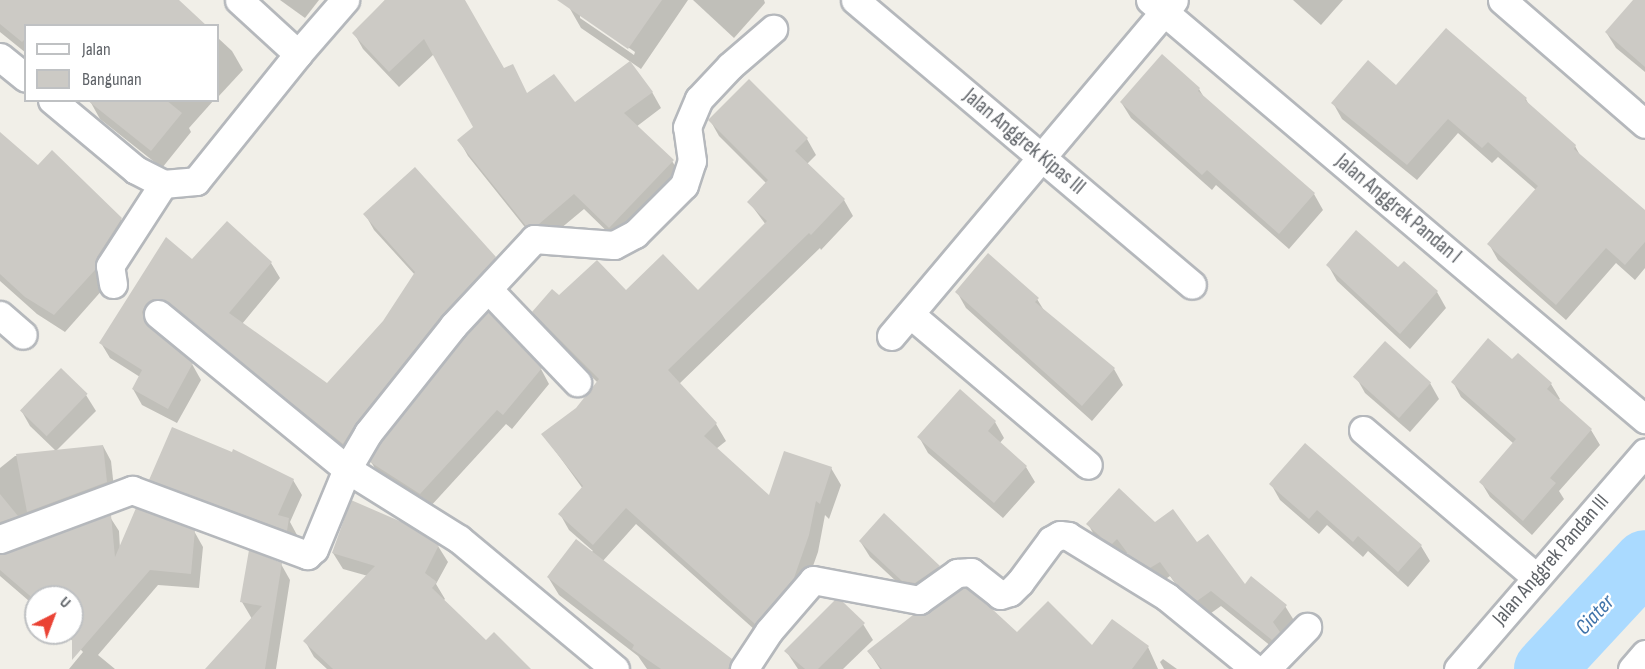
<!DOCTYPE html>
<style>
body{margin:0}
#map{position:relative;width:1645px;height:669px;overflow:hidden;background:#f1efe8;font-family:"Sofia Sans Condensed",sans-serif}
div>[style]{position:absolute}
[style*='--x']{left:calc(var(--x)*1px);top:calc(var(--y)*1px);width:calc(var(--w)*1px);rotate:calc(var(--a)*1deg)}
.shadow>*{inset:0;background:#0003}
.river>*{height:62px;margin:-31px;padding:0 31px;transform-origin:31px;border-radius:31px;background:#aadaff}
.building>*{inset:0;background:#cccac5;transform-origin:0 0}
.roads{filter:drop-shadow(2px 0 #b5b8bc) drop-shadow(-2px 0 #b5b8bc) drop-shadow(0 2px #b5b8bc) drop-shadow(0 -2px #b5b8bc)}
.street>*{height:27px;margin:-13.5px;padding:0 13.5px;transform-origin:13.5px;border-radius:13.5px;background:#fff}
span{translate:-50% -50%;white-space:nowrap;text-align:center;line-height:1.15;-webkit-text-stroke:5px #fff;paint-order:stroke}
.street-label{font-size:21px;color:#5f6368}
.water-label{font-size:22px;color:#4174aa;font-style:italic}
.legend{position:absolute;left:24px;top:24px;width:195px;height:78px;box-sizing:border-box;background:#fff;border:2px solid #bfc1c3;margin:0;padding:8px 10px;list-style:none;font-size:18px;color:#5f6368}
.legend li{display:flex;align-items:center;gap:12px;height:30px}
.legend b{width:30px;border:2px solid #bfc1c3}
.north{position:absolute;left:24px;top:585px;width:60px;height:60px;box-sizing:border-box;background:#fff;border:2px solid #bfc1c3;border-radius:50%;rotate:42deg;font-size:16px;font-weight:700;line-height:24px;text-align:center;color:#5f6368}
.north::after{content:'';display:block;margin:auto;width:21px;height:27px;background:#ea4335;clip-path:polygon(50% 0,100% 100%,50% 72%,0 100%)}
</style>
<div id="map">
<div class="shadow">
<i style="clip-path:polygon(0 0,177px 0,26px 26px,26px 53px,0 32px)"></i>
<i style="clip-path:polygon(280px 0,319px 0,305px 18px)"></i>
<i style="clip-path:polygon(385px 0,458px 0,504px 70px,528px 95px,574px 104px,652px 92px,661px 108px,636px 127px,672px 161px,682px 177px,619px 243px,584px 209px,548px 239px,536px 241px,468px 156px,459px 140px,475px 127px,434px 54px,399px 87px,363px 49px,354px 33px)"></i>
<i style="clip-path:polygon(evenodd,561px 0,688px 0,641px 69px,581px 28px,569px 7px,561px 0,580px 14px,635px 52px,634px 55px,580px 18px,580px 14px)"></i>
<i style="clip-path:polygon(693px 0,764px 0,765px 3px,734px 38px)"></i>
<i style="clip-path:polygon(1293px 0,1343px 0,1321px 25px)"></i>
<i style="clip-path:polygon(1635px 0,1645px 0,1645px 72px,1616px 48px,1606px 32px)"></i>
<i style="clip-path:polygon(218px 38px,232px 51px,243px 70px,218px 97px)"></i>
<i style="clip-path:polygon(1396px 87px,1526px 99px,1530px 107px,1575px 146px,1581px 157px,1645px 211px,1645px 268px,1635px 280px,1616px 263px,1566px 320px,1498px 260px,1489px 244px,1536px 190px,1498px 157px,1492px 163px,1458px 133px,1417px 180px,1342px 119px,1333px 103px)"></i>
<i style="clip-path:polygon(1199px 89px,1205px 99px,1314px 194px,1323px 210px,1289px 249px,1216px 185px,1212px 190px,1131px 118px,1121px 102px)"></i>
<i style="clip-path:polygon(214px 100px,189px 128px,191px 132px,162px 168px,100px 119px,90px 101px)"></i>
<i style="clip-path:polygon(710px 120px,807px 139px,816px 155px,807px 164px,844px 200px,853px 216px,821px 250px,820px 248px,679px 384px,716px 424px,726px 441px,716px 449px,770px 497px,831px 468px,841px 485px,829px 519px,825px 515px,818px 552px,803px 594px,765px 639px,636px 524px,602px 562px,731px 660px,736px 669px,647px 669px,638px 656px,559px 595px,548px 577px,593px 551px,569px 530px,560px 514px,583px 489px,543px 434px,577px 409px,598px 383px,543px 328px,533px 312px,559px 297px,626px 292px,698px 292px,766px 225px,749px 202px,767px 184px,719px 136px)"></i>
<i style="clip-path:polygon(0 134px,38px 167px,121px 219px,132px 237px,104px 288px,65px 332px,37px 314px,0 281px)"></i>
<i style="clip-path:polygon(365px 214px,495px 257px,504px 273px,352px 459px,155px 319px,151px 328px,192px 364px,201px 380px,177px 423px,142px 405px,133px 389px,140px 377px,110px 358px,101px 343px,192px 261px,271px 263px,280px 278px,242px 324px,327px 385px,384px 322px,415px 275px,374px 230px)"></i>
<i style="clip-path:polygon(1404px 263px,1437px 292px,1446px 308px,1410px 349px,1337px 281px,1328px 265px,1398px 269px)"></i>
<i style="clip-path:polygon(957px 292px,1037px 299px,1045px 312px,1114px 369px,1123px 385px,1092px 421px,966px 308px)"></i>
<i style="clip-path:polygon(488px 314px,541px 369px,549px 384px,512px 429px,506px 424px,429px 508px,380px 476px,371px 462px)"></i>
<i style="clip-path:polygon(1386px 344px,1430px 383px,1439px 399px,1410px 432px,1365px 393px,1356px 377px)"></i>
<i style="clip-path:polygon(1518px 355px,1551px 384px,1560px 399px,1558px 401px,1591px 430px,1600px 445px,1559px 491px,1564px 499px,1532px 535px,1490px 497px,1481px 482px,1514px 444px,1461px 397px,1453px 382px,1512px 361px)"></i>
<i style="clip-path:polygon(960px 391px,995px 422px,1004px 438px,999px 444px,1026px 467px,1035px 482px,1003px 518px,928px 453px,919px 437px)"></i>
<i style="clip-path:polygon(86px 395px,96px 411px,56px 451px,30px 426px,21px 410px)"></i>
<i style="clip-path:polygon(103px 446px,111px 461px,115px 497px,0 541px,0 468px,15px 456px)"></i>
<i style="clip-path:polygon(151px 479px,293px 480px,302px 495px,290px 522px,297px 535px,295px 545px,159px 495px)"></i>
<i style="clip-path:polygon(1271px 484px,1421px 546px,1430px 561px,1408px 587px,1368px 551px,1363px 557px,1327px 525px,1319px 534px,1280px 500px)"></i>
<i style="clip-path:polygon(110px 517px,119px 531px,120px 549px,194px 531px,203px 547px,199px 588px,158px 585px,98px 655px,115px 669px,69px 669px,83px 652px,65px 633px,72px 633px,72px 597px,36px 597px,36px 607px,0 576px,0 555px)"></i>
<i style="clip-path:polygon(1088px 524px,1155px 524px,1197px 544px,1245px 587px,1285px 606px,1295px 622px,1282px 655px,1221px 606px,1207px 616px,1187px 600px,1170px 576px,1160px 583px,1140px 571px,1127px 553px,1121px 559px,1097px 540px)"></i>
<i style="clip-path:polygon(404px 525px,438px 546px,448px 562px,436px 584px,445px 599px,443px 601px,486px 642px,524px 669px,327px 669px,314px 657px,305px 641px,368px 576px,343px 569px,333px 553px)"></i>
<i style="clip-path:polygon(860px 541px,939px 567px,948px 582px,912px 596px,870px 557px)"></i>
<i style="clip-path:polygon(281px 564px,290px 580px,276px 669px,223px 669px,252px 619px,242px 602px)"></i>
<i style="clip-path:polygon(863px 624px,873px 640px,843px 669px,798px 669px,786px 651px)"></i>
<i style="clip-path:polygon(1017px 634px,1092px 648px,1148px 647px,1158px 669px,880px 669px,869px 652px)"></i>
<i style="clip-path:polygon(1163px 659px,1177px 669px,1164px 669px,1160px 662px)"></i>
</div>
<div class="river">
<i style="--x:1545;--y:669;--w:147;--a:-47.2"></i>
</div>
<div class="building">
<i style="clip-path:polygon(0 0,179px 0,207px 26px,26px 26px,26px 38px,22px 42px,0 24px)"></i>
<i style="clip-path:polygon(385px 0,465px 0,504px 68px,513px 64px,527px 93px,554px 74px,575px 102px,630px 61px,653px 92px,624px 113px,674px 160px,609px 228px,574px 194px,539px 224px,526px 226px,457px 140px,473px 127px,424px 39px,389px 72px,352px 33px)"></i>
<i style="clip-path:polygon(557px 0,662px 0,628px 49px)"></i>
<i style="clip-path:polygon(1633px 0,1645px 0,1645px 67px,1605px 32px)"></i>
<i style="clip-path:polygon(1446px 28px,1527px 98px,1525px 100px,1576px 145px,1574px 149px,1645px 210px,1645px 242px,1625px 265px,1606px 248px,1556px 305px,1487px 244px,1538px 186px,1488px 142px,1482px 148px,1448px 119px,1407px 165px,1331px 103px,1368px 60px,1396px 85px)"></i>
<i style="clip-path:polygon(1162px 54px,1200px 88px,1198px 91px,1315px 193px,1279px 234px,1207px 170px,1202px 175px,1120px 102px)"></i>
<i style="clip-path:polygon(749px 79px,808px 138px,795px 151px,845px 199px,811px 235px,809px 233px,668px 370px,717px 423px,704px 436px,769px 495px,784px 451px,832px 467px,820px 504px,816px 501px,809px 535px,794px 578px,755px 624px,626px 508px,593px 545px,558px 514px,583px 486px,541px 434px,576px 408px,599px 379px,532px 312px,552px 289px,559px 295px,597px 260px,626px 290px,663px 254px,698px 290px,767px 221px,747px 202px,768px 180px,708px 120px)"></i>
<i style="clip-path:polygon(87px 100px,166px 100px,182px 113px,151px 151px)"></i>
<i style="clip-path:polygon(0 132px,38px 165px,52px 150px,122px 218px,97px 257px,95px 270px,54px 315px,25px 297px,0 274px)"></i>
<i style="clip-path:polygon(415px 167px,496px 257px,441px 316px,356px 423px,343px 444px,161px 299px,153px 299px,146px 304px,142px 312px,144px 320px,193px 363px,168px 409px,132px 389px,142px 370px,99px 343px,166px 237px,192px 259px,227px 221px,272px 262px,229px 313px,327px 383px,383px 321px,415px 272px,363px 214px)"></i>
<i style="clip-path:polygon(1356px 230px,1398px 267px,1404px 261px,1438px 291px,1400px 334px,1326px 265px)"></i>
<i style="clip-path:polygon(988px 253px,1039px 298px,1035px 302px,1115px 368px,1082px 406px,955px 292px)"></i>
<i style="clip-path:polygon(488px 312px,542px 368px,503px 415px,497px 410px,420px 494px,370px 462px,381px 442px,465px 336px)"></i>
<i style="clip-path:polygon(1488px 338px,1512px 359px,1518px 353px,1552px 383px,1547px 389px,1592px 429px,1550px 478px,1556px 483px,1523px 521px,1479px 482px,1516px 439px,1451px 382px)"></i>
<i style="left:1385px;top:341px;width:62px;height:48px;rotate:42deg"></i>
<i style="left:61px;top:368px;width:37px;height:59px;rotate:44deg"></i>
<i style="clip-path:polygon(960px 389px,996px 421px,988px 431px,1027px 466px,994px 503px,917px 437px)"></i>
<i style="clip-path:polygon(172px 427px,232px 452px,233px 449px,294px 479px,278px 515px,289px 518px,287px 531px,149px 480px)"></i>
<i style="clip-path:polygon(1305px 443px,1422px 545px,1398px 572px,1358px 536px,1353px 542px,1317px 510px,1309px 519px,1269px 484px)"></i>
<i style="clip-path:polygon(103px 445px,107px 482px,27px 512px,16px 454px)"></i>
<i style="clip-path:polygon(1119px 488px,1155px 522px,1173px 509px,1197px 542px,1208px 534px,1245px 584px,1251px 576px,1287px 605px,1273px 622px,1280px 632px,1272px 640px,1211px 591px,1197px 601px,1176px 584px,1160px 562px,1150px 568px,1129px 555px,1117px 539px,1112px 544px,1102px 538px,1086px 524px)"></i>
<i style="clip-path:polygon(0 494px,18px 516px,0 522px)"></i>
<i style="clip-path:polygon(351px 500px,404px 523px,439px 545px,425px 573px,437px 582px,432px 588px,486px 640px,494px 632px,531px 669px,333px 669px,303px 641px,375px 566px,332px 553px)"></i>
<i style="clip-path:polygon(136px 508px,195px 530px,191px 574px,150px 570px,72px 660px,72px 597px,36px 597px,36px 601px,0 570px,0 554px,111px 515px,115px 557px)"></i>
<i style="clip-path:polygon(884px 513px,940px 566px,915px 583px,902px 581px,859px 541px)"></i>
<i style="clip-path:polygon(576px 539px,732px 659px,728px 669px,661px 669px,632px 649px,634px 645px,547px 577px)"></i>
<i style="clip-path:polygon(249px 550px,282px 563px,265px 669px,205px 669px,262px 606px,240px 602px)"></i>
<i style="clip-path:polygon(963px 588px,966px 588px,991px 608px,1017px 632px,1048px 601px,1092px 645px,1112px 619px,1149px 646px,1132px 669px,882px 669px,867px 651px,913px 615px,928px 613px)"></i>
<i style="clip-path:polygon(835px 600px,843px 602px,865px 623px,818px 669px,805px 669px,784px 651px)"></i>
</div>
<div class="roads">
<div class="street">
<i style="--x:239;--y:0;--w:80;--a:42.5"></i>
<i style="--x:855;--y:0;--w:441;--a:40.2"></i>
<i style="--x:1150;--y:0;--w:649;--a:40.25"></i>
<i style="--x:1502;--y:0;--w:189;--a:40.9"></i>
<i style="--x:0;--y:57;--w:33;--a:39"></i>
<i style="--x:52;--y:100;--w:109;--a:39.8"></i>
<i style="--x:136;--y:170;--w:30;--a:27"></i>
<i style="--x:163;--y:184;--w:33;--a:-5"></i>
<i style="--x:196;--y:181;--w:163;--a:-51.2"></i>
<i style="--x:298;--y:54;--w:72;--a:-49"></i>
<i style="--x:113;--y:284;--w:18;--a:-99"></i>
<i style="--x:110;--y:266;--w:98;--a:-57.1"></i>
<i style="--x:488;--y:289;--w:129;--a:46.3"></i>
<i style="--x:158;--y:314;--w:244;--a:39.4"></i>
<i style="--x:347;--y:469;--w:42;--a:-59.7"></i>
<i style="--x:368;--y:433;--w:137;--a:-51.5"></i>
<i style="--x:453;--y:326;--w:119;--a:-47"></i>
<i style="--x:534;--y:239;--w:80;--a:4.3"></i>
<i style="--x:614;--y:245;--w:24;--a:-28"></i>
<i style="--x:635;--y:234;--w:69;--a:-45"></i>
<i style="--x:684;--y:185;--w:25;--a:-72"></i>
<i style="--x:692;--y:161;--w:34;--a:-98"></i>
<i style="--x:687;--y:127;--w:30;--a:-67"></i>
<i style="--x:699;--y:99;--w:45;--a:-46.8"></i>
<i style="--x:730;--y:66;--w:57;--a:-40.7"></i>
<i style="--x:910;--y:314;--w:233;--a:40.3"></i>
<i style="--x:0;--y:315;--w:30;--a:41"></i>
<i style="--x:891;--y:336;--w:439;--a:-49.9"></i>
<i style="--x:1363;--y:430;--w:227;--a:40.4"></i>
<i style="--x:0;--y:539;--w:141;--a:-20.4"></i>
<i style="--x:132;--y:490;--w:187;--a:20.4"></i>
<i style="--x:307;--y:555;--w:9;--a:-41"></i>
<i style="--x:314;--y:549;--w:87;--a:-67.6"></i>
<i style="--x:347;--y:469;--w:132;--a:32"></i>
<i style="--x:459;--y:539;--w:203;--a:39.8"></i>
<i style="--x:744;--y:669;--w:45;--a:-56.7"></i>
<i style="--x:769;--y:631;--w:67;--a:-49.2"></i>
<i style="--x:813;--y:580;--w:108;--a:10.7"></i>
<i style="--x:919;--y:600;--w:47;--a:-35.4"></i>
<i style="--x:957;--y:573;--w:14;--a:-4"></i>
<i style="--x:971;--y:572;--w:37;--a:38"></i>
<i style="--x:1000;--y:595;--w:10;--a:-17"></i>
<i style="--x:1010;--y:592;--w:14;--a:-45"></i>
<i style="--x:1020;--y:582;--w:52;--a:-53.6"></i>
<i style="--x:1051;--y:540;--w:10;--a:-29"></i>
<i style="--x:1060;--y:535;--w:8;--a:7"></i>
<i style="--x:1068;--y:536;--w:116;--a:31.6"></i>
<i style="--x:1167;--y:597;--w:114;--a:39.3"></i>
<i style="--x:1266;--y:669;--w:59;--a:-45.7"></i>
<i style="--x:1458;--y:669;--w:286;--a:-49.2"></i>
<i style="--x:1632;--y:669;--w:20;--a:-49"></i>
</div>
</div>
<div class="street-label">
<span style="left:1024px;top:142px;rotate:40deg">Jalan Anggrek Kipas III</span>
<span style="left:1398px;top:209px;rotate:40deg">Jalan Anggrek Pandan I</span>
<span style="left:1551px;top:560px;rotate:-49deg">Jalan Anggrek Pandan III</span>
</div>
<div class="water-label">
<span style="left:1595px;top:615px;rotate:-47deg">Ciater</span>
</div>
<ul class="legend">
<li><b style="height:8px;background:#fff"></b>Jalan</li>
<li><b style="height:16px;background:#cccac5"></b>Bangunan</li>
</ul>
<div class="north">U</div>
</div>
